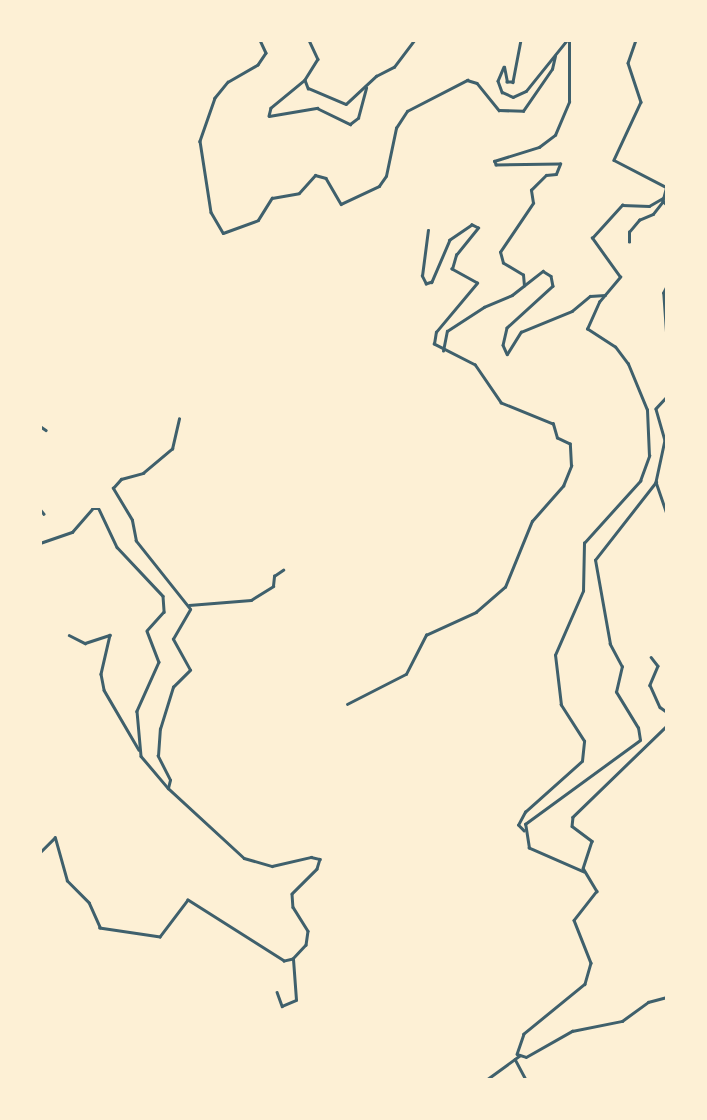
<!DOCTYPE html>
<style>
body{margin:0}
#map{position:relative;width:707px;height:1120px;overflow:hidden;background:#fdf0d5;font-family:"IBM Plex Sans",sans-serif}
div>[style]{position:absolute}
[style*='--x']{left:calc(var(--x)*1px);top:calc(var(--y)*1px);width:calc(var(--w)*1px);rotate:calc(var(--a)*1deg)}
.minor>*{height:2.5px;margin:-1.25px;padding:0 1.25px;transform-origin:1.25px;border-radius:1.25px;background:#3f606c}
.tertiary>*{height:2.5px;margin:-1.25px;padding:0 1.25px;transform-origin:1.25px;border-radius:1.25px;background:#3f606c}
span{translate:-50% -50%;white-space:nowrap;text-align:center;line-height:1.15;-webkit-text-stroke:7px #fdf0d5;paint-order:stroke}
.frame{position:absolute;inset:0;border:42px solid #fdf0d5;pointer-events:none}
</style>
<div id="map">
<div class="minor">
<i style="--x:238;--y:40;--w:12;--a:0"></i>
<i style="--x:260;--y:40;--w:14;--a:65"></i>
<i style="--x:266;--y:53;--w:14;--a:124"></i>
<i style="--x:258;--y:65;--w:34;--a:150"></i>
<i style="--x:228;--y:82;--w:21;--a:129"></i>
<i style="--x:215;--y:98;--w:46;--a:109.2"></i>
<i style="--x:200;--y:141;--w:72;--a:81.2"></i>
<i style="--x:211;--y:212;--w:24;--a:60"></i>
<i style="--x:223;--y:233;--w:37;--a:-20"></i>
<i style="--x:258;--y:220;--w:26;--a:-58"></i>
<i style="--x:272;--y:198;--w:27;--a:-10"></i>
<i style="--x:299;--y:193;--w:24;--a:-48"></i>
<i style="--x:315;--y:175;--w:11;--a:15"></i>
<i style="--x:326;--y:178;--w:30;--a:60"></i>
<i style="--x:341;--y:204;--w:42;--a:-25.3"></i>
<i style="--x:379;--y:186;--w:12;--a:-55"></i>
<i style="--x:386;--y:176;--w:49;--a:-78.2"></i>
<i style="--x:396;--y:128;--w:20;--a:-57"></i>
<i style="--x:407;--y:111;--w:68;--a:-27.3"></i>
<i style="--x:467;--y:80;--w:10;--a:17"></i>
<i style="--x:477;--y:83;--w:35;--a:51"></i>
<i style="--x:499;--y:110;--w:24;--a:2"></i>
<i style="--x:523;--y:111;--w:51;--a:-55.4"></i>
<i style="--x:552;--y:69;--w:13;--a:-77"></i>
<i style="--x:309;--y:40;--w:21;--a:65"></i>
<i style="--x:318;--y:59;--w:25;--a:122"></i>
<i style="--x:305;--y:80;--w:9;--a:69"></i>
<i style="--x:308;--y:88;--w:41;--a:22.8"></i>
<i style="--x:346;--y:104;--w:41;--a:-43"></i>
<i style="--x:376;--y:76;--w:20;--a:-27"></i>
<i style="--x:394;--y:67;--w:34;--a:-53"></i>
<i style="--x:521;--y:40;--w:43;--a:100.8"></i>
<i style="--x:513;--y:82;--w:6;--a:180"></i>
<i style="--x:507;--y:82;--w:15;--a:-101"></i>
<i style="--x:504;--y:67;--w:15;--a:113"></i>
<i style="--x:498;--y:81;--w:12;--a:70"></i>
<i style="--x:502;--y:92;--w:12;--a:24"></i>
<i style="--x:513;--y:97;--w:14;--a:-25"></i>
<i style="--x:526;--y:91;--w:65;--a:-51.2"></i>
<i style="--x:636;--y:40;--w:24;--a:109"></i>
<i style="--x:628;--y:63;--w:41;--a:71.6"></i>
<i style="--x:641;--y:102;--w:64;--a:115"></i>
<i style="--x:614;--y:160;--w:59;--a:27.4"></i>
<i style="--x:305;--y:80;--w:44;--a:140.5"></i>
<i style="--x:271;--y:108;--w:8;--a:104"></i>
<i style="--x:269;--y:116;--w:49;--a:-9.5"></i>
<i style="--x:317;--y:108;--w:37;--a:26"></i>
<i style="--x:350;--y:124;--w:10;--a:-37"></i>
<i style="--x:358;--y:118;--w:31;--a:-75"></i>
<i style="--x:667;--y:136;--w:20;--a:90"></i>
<i style="--x:667;--y:186;--w:16;--a:105"></i>
<i style="--x:663;--y:201;--w:6;--a:45"></i>
<i style="--x:629;--y:242;--w:10;--a:-90"></i>
<i style="--x:629;--y:232;--w:16;--a:-50"></i>
<i style="--x:639;--y:220;--w:15;--a:-23"></i>
<i style="--x:653;--y:214;--w:16;--a:-52"></i>
<i style="--x:524;--y:286;--w:11;--a:-95"></i>
<i style="--x:523;--y:275;--w:23;--a:-149"></i>
<i style="--x:503;--y:263;--w:11;--a:-105"></i>
<i style="--x:500;--y:252;--w:59;--a:-56"></i>
<i style="--x:533;--y:203;--w:13;--a:-99"></i>
<i style="--x:531;--y:190;--w:21;--a:-45"></i>
<i style="--x:546;--y:175;--w:10;--a:-6"></i>
<i style="--x:556;--y:174;--w:11;--a:-68"></i>
<i style="--x:560;--y:164;--w:64;--a:179.1"></i>
<i style="--x:496;--y:165;--w:4;--a:-117"></i>
<i style="--x:494;--y:161;--w:47;--a:-17.3"></i>
<i style="--x:539;--y:147;--w:20;--a:-37"></i>
<i style="--x:555;--y:135;--w:36;--a:-67"></i>
<i style="--x:569;--y:102;--w:62;--a:-90"></i>
<i style="--x:666;--y:332;--w:39;--a:-94"></i>
<i style="--x:663;--y:293;--w:9;--a:-63"></i>
<i style="--x:443;--y:351;--w:20;--a:-79"></i>
<i style="--x:447;--y:331;--w:44;--a:-33"></i>
<i style="--x:484;--y:307;--w:30;--a:-23"></i>
<i style="--x:512;--y:295;--w:39;--a:-38"></i>
<i style="--x:543;--y:271;--w:9;--a:32"></i>
<i style="--x:551;--y:276;--w:10;--a:79"></i>
<i style="--x:553;--y:286;--w:62;--a:137.6"></i>
<i style="--x:507;--y:328;--w:17;--a:103"></i>
<i style="--x:503;--y:345;--w:10;--a:66"></i>
<i style="--x:507;--y:354;--w:26;--a:-58"></i>
<i style="--x:521;--y:332;--w:55;--a:-22.4"></i>
<i style="--x:572;--y:311;--w:23;--a:-40"></i>
<i style="--x:590;--y:296;--w:15;--a:-4"></i>
<i style="--x:667;--y:397;--w:16;--a:133"></i>
<i style="--x:656;--y:409;--w:32;--a:74"></i>
<i style="--x:665;--y:440;--w:43;--a:102.1"></i>
<i style="--x:656;--y:482;--w:34;--a:71"></i>
<i style="--x:40;--y:426;--w:7;--a:34"></i>
<i style="--x:40;--y:509;--w:6;--a:51"></i>
<i style="--x:40;--y:557;--w:26;--a:90"></i>
<i style="--x:189;--y:605;--w:62;--a:-4.6"></i>
<i style="--x:251;--y:600;--w:26;--a:-32"></i>
<i style="--x:273;--y:586;--w:10;--a:-84"></i>
<i style="--x:274;--y:576;--w:11;--a:-34"></i>
<i style="--x:69;--y:635;--w:18;--a:27"></i>
<i style="--x:85;--y:643;--w:26;--a:-18"></i>
<i style="--x:110;--y:635;--w:40;--a:103"></i>
<i style="--x:101;--y:674;--w:16;--a:79"></i>
<i style="--x:104;--y:690;--w:69;--a:59.7"></i>
<i style="--x:667;--y:641;--w:22;--a:90"></i>
<i style="--x:651;--y:657;--w:11;--a:52"></i>
<i style="--x:658;--y:666;--w:21;--a:113"></i>
<i style="--x:650;--y:685;--w:24;--a:66"></i>
<i style="--x:660;--y:707;--w:9;--a:36"></i>
<i style="--x:347;--y:704;--w:66;--a:-27"></i>
<i style="--x:406;--y:674;--w:44;--a:-62.9"></i>
<i style="--x:426;--y:635;--w:55;--a:-24.7"></i>
<i style="--x:476;--y:612;--w:38;--a:-41"></i>
<i style="--x:505;--y:587;--w:71;--a:-67.8"></i>
<i style="--x:532;--y:521;--w:47;--a:-48.5"></i>
<i style="--x:563;--y:486;--w:22;--a:-68"></i>
<i style="--x:571;--y:466;--w:22;--a:-93"></i>
<i style="--x:570;--y:444;--w:14;--a:-155"></i>
<i style="--x:557;--y:438;--w:15;--a:-106"></i>
<i style="--x:553;--y:424;--w:56;--a:-158"></i>
<i style="--x:501;--y:403;--w:46;--a:-124.4"></i>
<i style="--x:475;--y:365;--w:46;--a:-152.9"></i>
<i style="--x:434;--y:344;--w:12;--a:-81"></i>
<i style="--x:436;--y:332;--w:64;--a:-50.1"></i>
<i style="--x:477;--y:283;--w:29;--a:-151"></i>
<i style="--x:452;--y:269;--w:15;--a:-74"></i>
<i style="--x:456;--y:255;--w:35;--a:-51"></i>
<i style="--x:478;--y:228;--w:7;--a:-153"></i>
<i style="--x:472;--y:225;--w:27;--a:146"></i>
<i style="--x:450;--y:240;--w:46;--a:113.2"></i>
<i style="--x:432;--y:282;--w:6;--a:162"></i>
<i style="--x:426;--y:284;--w:9;--a:-117"></i>
<i style="--x:422;--y:276;--w:46;--a:-82.6"></i>
<i style="--x:667;--y:726;--w:131;--a:135.9"></i>
<i style="--x:573;--y:817;--w:9;--a:96"></i>
<i style="--x:572;--y:826;--w:25;--a:37"></i>
<i style="--x:592;--y:841;--w:28;--a:108"></i>
<i style="--x:583;--y:868;--w:27;--a:59"></i>
<i style="--x:597;--y:891;--w:37;--a:128"></i>
<i style="--x:574;--y:920;--w:46;--a:68.4"></i>
<i style="--x:591;--y:963;--w:22;--a:106"></i>
<i style="--x:585;--y:984;--w:79;--a:140.7"></i>
<i style="--x:524;--y:1034;--w:21;--a:109"></i>
<i style="--x:517;--y:1054;--w:9;--a:18"></i>
<i style="--x:526;--y:1057;--w:53;--a:-29.5"></i>
<i style="--x:572;--y:1031;--w:51;--a:-11.3"></i>
<i style="--x:622;--y:1021;--w:32;--a:-36"></i>
<i style="--x:648;--y:1002;--w:20;--a:-15"></i>
<i style="--x:168;--y:788;--w:8;--a:-76"></i>
<i style="--x:170;--y:780;--w:27;--a:-117"></i>
<i style="--x:158;--y:756;--w:27;--a:-86"></i>
<i style="--x:160;--y:729;--w:44;--a:-72.8"></i>
<i style="--x:173;--y:687;--w:24;--a:-45"></i>
<i style="--x:190;--y:670;--w:35;--a:-119"></i>
<i style="--x:173;--y:639;--w:34;--a:-60"></i>
<i style="--x:190;--y:609;--w:87;--a:-128.5"></i>
<i style="--x:136;--y:541;--w:21;--a:-101"></i>
<i style="--x:132;--y:520;--w:37;--a:-121"></i>
<i style="--x:113;--y:488;--w:12;--a:-48"></i>
<i style="--x:121;--y:479;--w:23;--a:-15"></i>
<i style="--x:143;--y:473;--w:38;--a:-40"></i>
<i style="--x:172;--y:449;--w:31;--a:-77"></i>
<i style="--x:524;--y:831;--w:8;--a:-135"></i>
<i style="--x:518;--y:825;--w:15;--a:-62"></i>
<i style="--x:525;--y:812;--w:76;--a:-41.8"></i>
<i style="--x:582;--y:761;--w:20;--a:-84"></i>
<i style="--x:584;--y:741;--w:43;--a:-122.6"></i>
<i style="--x:561;--y:705;--w:50;--a:-96.8"></i>
<i style="--x:555;--y:655;--w:70;--a:-66.4"></i>
<i style="--x:583;--y:591;--w:48;--a:-88.8"></i>
<i style="--x:584;--y:543;--w:84;--a:-47.9"></i>
<i style="--x:640;--y:481;--w:27;--a:-70"></i>
<i style="--x:649;--y:456;--w:46;--a:-92.5"></i>
<i style="--x:647;--y:410;--w:50;--a:-112.4"></i>
<i style="--x:628;--y:364;--w:21;--a:-127"></i>
<i style="--x:615;--y:347;--w:33;--a:-147"></i>
<i style="--x:587;--y:329;--w:30;--a:-66"></i>
<i style="--x:599;--y:302;--w:33;--a:-50"></i>
<i style="--x:620;--y:277;--w:48;--a:-125.7"></i>
<i style="--x:592;--y:238;--w:45;--a:-47.7"></i>
<i style="--x:622;--y:205;--w:27;--a:2"></i>
<i style="--x:649;--y:206;--w:16;--a:-30"></i>
<i style="--x:584;--y:872;--w:60;--a:-156.4"></i>
<i style="--x:529;--y:848;--w:24;--a:-99"></i>
<i style="--x:525;--y:824;--w:142;--a:-36.1"></i>
<i style="--x:640;--y:740;--w:12;--a:-99"></i>
<i style="--x:638;--y:728;--w:42;--a:-121.4"></i>
<i style="--x:616;--y:692;--w:26;--a:-77"></i>
<i style="--x:622;--y:667;--w:26;--a:-118"></i>
<i style="--x:610;--y:644;--w:85;--a:-100.1"></i>
<i style="--x:595;--y:560;--w:99;--a:-52"></i>
<i style="--x:277;--y:992;--w:15;--a:70"></i>
<i style="--x:282;--y:1006;--w:15;--a:-23"></i>
<i style="--x:296;--y:1000;--w:41;--a:-94.2"></i>
<i style="--x:515;--y:1059;--w:24;--a:62"></i>
<i style="--x:486;--y:1080;--w:41;--a:-36"></i>
</div>
<div class="tertiary">
<i style="--x:40;--y:543;--w:34;--a:-19"></i>
<i style="--x:72;--y:532;--w:30;--a:-49"></i>
<i style="--x:92;--y:509;--w:7;--a:0"></i>
<i style="--x:99;--y:509;--w:42;--a:64.7"></i>
<i style="--x:117;--y:547;--w:67;--a:46.8"></i>
<i style="--x:163;--y:596;--w:16;--a:86"></i>
<i style="--x:164;--y:612;--w:25;--a:132"></i>
<i style="--x:147;--y:631;--w:33;--a:69"></i>
<i style="--x:159;--y:662;--w:54;--a:114.2"></i>
<i style="--x:137;--y:711;--w:45;--a:84.9"></i>
<i style="--x:141;--y:756;--w:42;--a:49.8"></i>
<i style="--x:168;--y:788;--w:103;--a:42.6"></i>
<i style="--x:244;--y:858;--w:29;--a:16"></i>
<i style="--x:272;--y:866;--w:40;--a:-13"></i>
<i style="--x:311;--y:857;--w:9;--a:13"></i>
<i style="--x:320;--y:859;--w:10;--a:107"></i>
<i style="--x:317;--y:869;--w:35;--a:135"></i>
<i style="--x:292;--y:894;--w:13;--a:86"></i>
<i style="--x:293;--y:907;--w:28;--a:58"></i>
<i style="--x:308;--y:931;--w:14;--a:98"></i>
<i style="--x:306;--y:945;--w:19;--a:133"></i>
<i style="--x:293;--y:959;--w:9;--a:167"></i>
<i style="--x:284;--y:961;--w:114;--a:-147.6"></i>
<i style="--x:188;--y:900;--w:46;--a:127.1"></i>
<i style="--x:160;--y:937;--w:61;--a:-171.5"></i>
<i style="--x:100;--y:928;--w:27;--a:-114"></i>
<i style="--x:89;--y:903;--w:31;--a:-135"></i>
<i style="--x:67;--y:881;--w:45;--a:-105.6"></i>
<i style="--x:55;--y:838;--w:21;--a:135"></i>
</div>
<div class="frame"></div>
</div>
